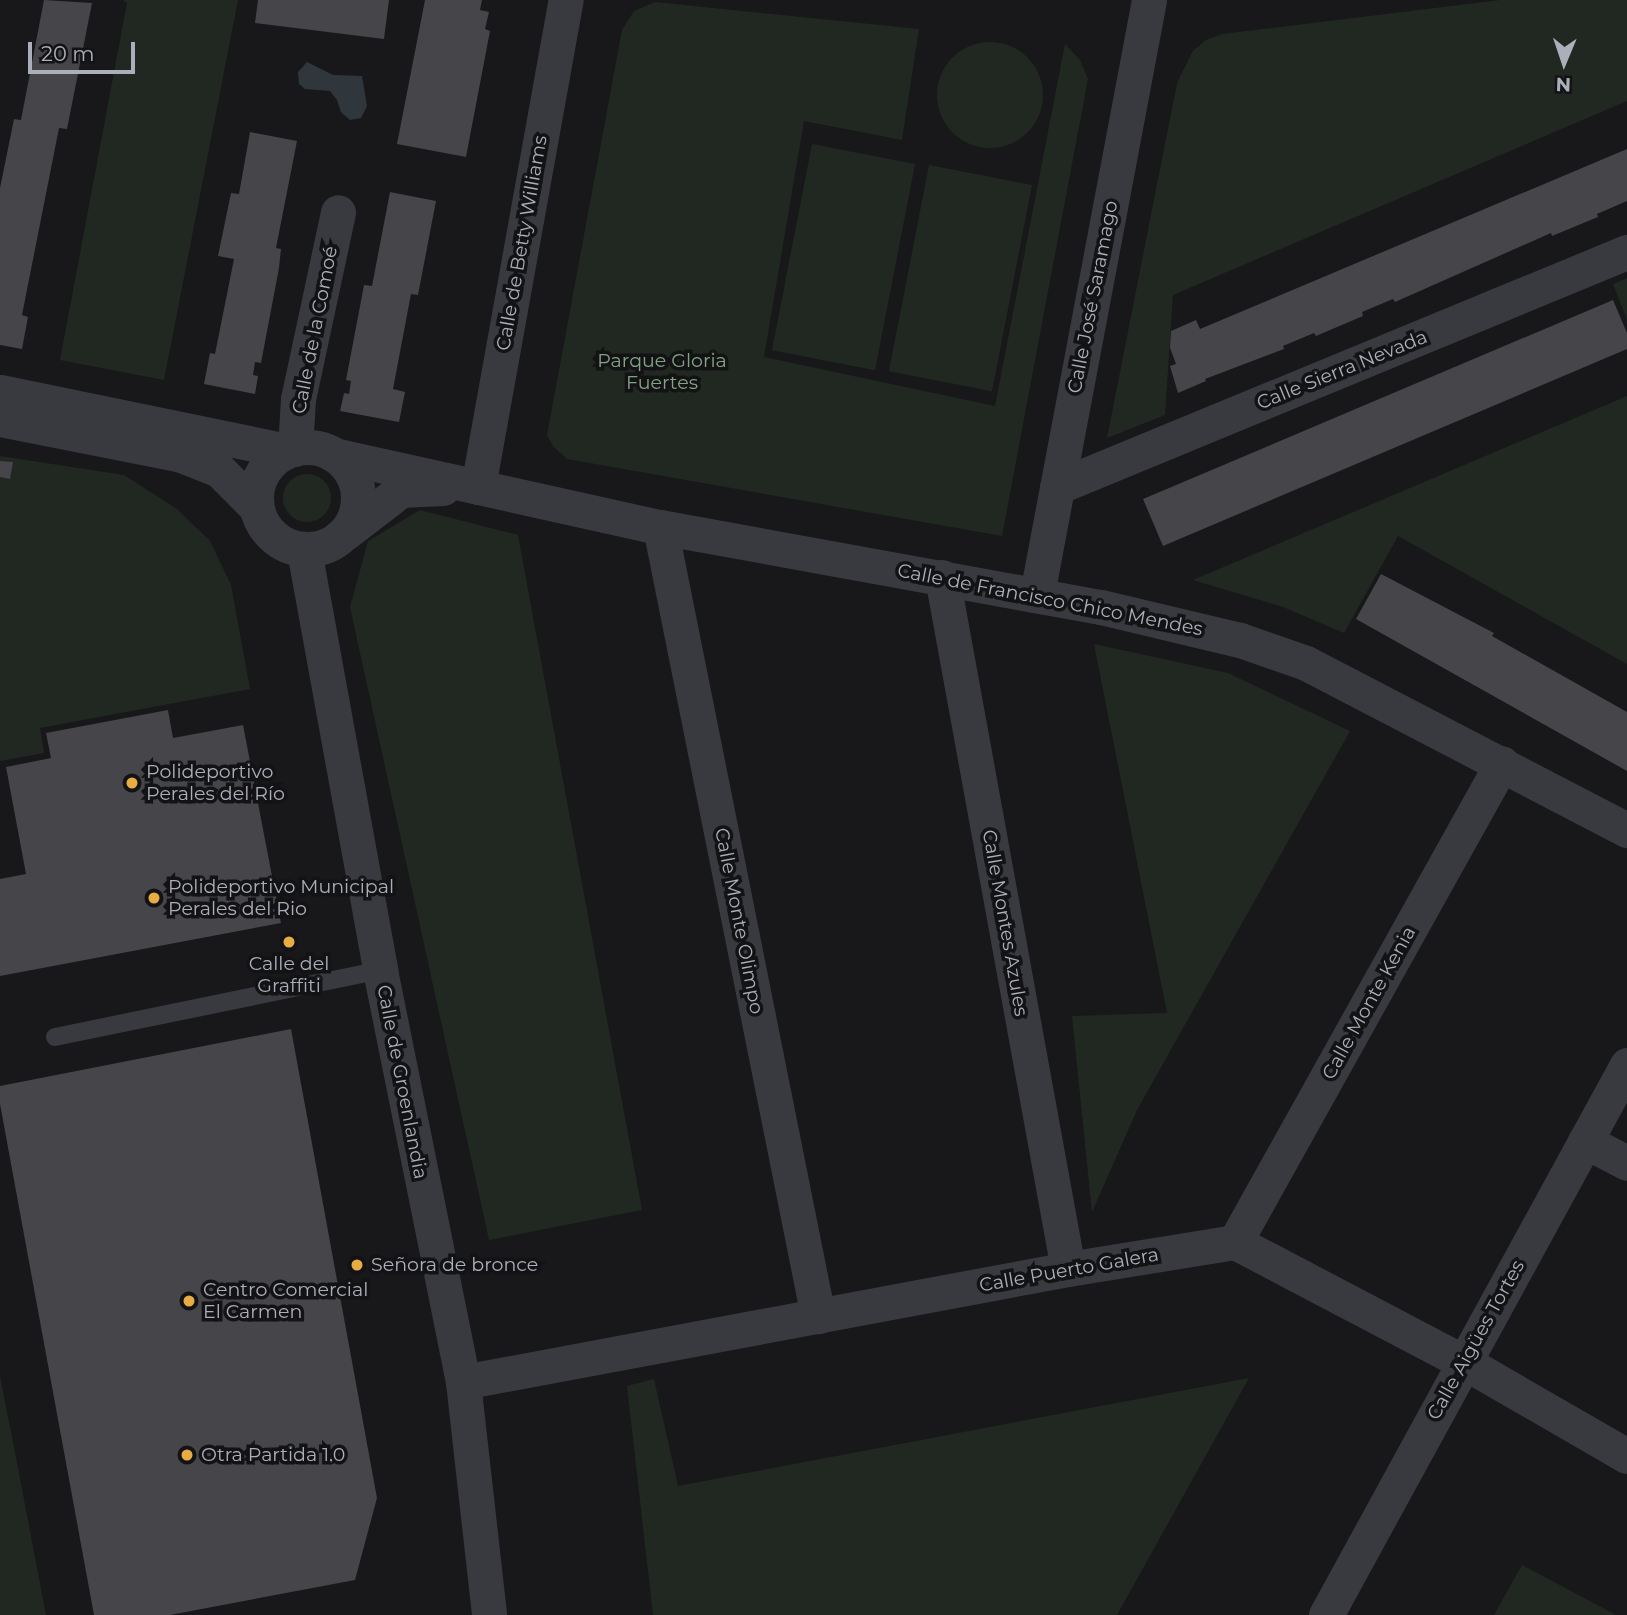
<!DOCTYPE html>
<meta charset="utf-8">
<style>
body{margin:0}
#map{position:relative;width:1627px;height:1615px;overflow:hidden;background:#18181a;font-family:Montserrat,sans-serif}
div>[style]{position:absolute}
[style*='--x']{left:calc(var(--x)*1px);top:calc(var(--y)*1px);width:calc(var(--w)*1px);rotate:calc(var(--a)*1deg)}
.green>*{inset:0;background:#202821;transform-origin:0 0}
.round{border-radius:50%}
.water>*{inset:0;background:#2f373d}
.building>*{inset:0;background:#45454a}
.service>*{height:18px;margin:-9px;padding:0 9px;transform-origin:9px;border-radius:9px;background:#393a3f}
.minor>*{height:35px;margin:-17.5px;padding:0 17.5px;transform-origin:17.5px;border-radius:17.5px;background:#393a3f}
.minor>.ring{margin:-17.5px;padding:0;box-sizing:content-box;background:none;border:35px solid #393a3f;border-radius:50%}
.dots>*{width:19px;height:19px;translate:-50% -50%;box-sizing:border-box;border:4px solid #131315;border-radius:50%}
span{translate:-50% -50%;white-space:nowrap;text-align:center;line-height:1.15;-webkit-text-stroke:7px #131315;paint-order:stroke}
.street-label{font-size:19px;color:#abafb9}
.park-label{font-size:19px;color:#83a384}
.poi-label{font-size:19px;color:#abafb9}
.left{translate:0 -50%;text-align:left}
.north{position:absolute;left:1529px;top:28px;width:70px;height:70px;-webkit-text-stroke:5px #131315;paint-order:stroke;rotate:182deg;font-size:19px;font-weight:700;line-height:28px;text-align:center;color:#abafb9}
.north::after{content:'';display:block;margin:auto;width:24px;height:32px;background:#abafb9;clip-path:polygon(50% 0,100% 100%,50% 72%,0 100%)}
.scale{position:absolute;left:28px;top:42px;width:107px;height:32px;box-sizing:border-box;border:4px solid #abafb9;border-top:0;padding-left:9px;font-size:21px;line-height:24px;white-space:nowrap;color:#abafb9;-webkit-text-stroke:5px #131315;paint-order:stroke}
</style>
<div id="map">
<div class="green">
<i style="clip-path:polygon(123px 0,238px 0,164px 380px,60px 360px,127px 3px)"></i>
<i style="clip-path:polygon(1500px 0,1627px 0,1627px 101px,1173px 295px,1165px 415px,1107px 438px,1177px 83px,1193px 51px,1206px 40px,1222px 34px)"></i>
<i style="clip-path:polygon(655px 2px,919px 29px,902px 140px,804px 121px,764px 357px,995px 406px,1065px 44px,1080px 60px,1088px 79px,1002px 536px,567px 459px,553px 446px,547px 435px,622px 30px,634px 11px)"></i>
<i class="round" style="left:937px;top:42px;width:106px;height:106px"></i>
<i style="left:812px;top:144px;width:105px;height:210px;rotate:11deg"></i>
<i style="left:929px;top:165px;width:105px;height:210px;rotate:11deg"></i>
<i style="clip-path:polygon(1627px 278px,1627px 320px,1613px 284px)"></i>
<i style="clip-path:polygon(1627px 396px,1627px 664px,1398px 536px,1344px 633px,1283px 607px,1193px 580px)"></i>
<i style="clip-path:polygon(0 456px,124px 475px,177px 509px,210px 541px,231px 585px,250px 689px,40px 728px,44px 753px,0 761px)"></i>
<i class="round" style="left:283px;top:474px;width:48px;height:48px"></i>
<i style="clip-path:polygon(420px 510px,518px 535px,642px 1210px,489px 1240px,350px 607px,368px 541px)"></i>
<i style="clip-path:polygon(1094px 644px,1228px 673px,1350px 731px,1137px 1110px,1092px 1212px,1072px 1016px,1167px 1013px)"></i>
<i style="clip-path:polygon(0 1376px,18px 1468px,46px 1615px,0 1615px)"></i>
<i style="clip-path:polygon(1249px 1378px,1117px 1615px,653px 1615px,627px 1386px,654px 1379px,678px 1486px)"></i>
<i style="clip-path:polygon(1522px 1565px,1616px 1615px,1494px 1615px)"></i>
</div>
<div class="water">
<i style="clip-path:polygon(307px 62px,333px 75px,362px 76px,367px 106px,361px 118px,350px 120px,341px 112px,337px 100px,330px 91px,305px 89px,299px 84px,298px 72px)"></i>
</div>
<div class="building">
<i style="clip-path:polygon(44px 0,92px 3px,67px 129px,59px 128px,22px 315px,28px 317px,22px 349px,0 345px,0 188px,14px 119px,21px 120px)"></i>
<i style="clip-path:polygon(258px 0,389px 0,384px 39px,255px 23px)"></i>
<i style="clip-path:polygon(425px 0,482px 0,480px 10px,489px 12px,485px 29px,490px 31px,466px 157px,397px 144px)"></i>
<i style="clip-path:polygon(250px 132px,297px 141px,276px 248px,281px 249px,279px 268px,261px 363px,255px 362px,253px 375px,258px 376px,255px 394px,204px 384px,210px 353px,215px 354px,234px 259px,218px 256px,231px 193px,239px 194px)"></i>
<i style="clip-path:polygon(1627px 149px,1627px 201px,1597px 214px,1598px 217px,1552px 236px,1551px 233px,1395px 302px,1393px 299px,1362px 312px,1363px 316px,1316px 336px,1314px 333px,1283px 346px,1284px 349px,1205px 379px,1206px 381px,1178px 393px,1170px 366px,1176px 364px,1170px 348px,1171px 331px,1196px 320px,1200px 329px)"></i>
<i style="clip-path:polygon(390px 192px,436px 201px,418px 295px,411px 294px,393px 389px,405px 392px,399px 422px,340px 411px,344px 393px,349px 394px,351px 381px,346px 380px,364px 285px,372px 286px)"></i>
<i style="clip-path:polygon(1613px 300px,1627px 333px,1627px 349px,1163px 546px,1143px 499px)"></i>
<i style="clip-path:polygon(0 461px,13px 462px,10px 479px,0 477px)"></i>
<i style="clip-path:polygon(1381px 574px,1494px 633px,1492px 636px,1627px 712px,1627px 771px,1356px 619px)"></i>
<i style="clip-path:polygon(168px 710px,173px 738px,243px 725px,281px 923px,0 976px,0 879px,26px 874px,6px 767px,51px 758px,46px 733px)"></i>
<i style="clip-path:polygon(291px 1029px,377px 1498px,355px 1580px,170px 1615px,94px 1615px,0 1104px,0 1086px)"></i>
</div>
<div class="service">
<i style="--x:55;--y:1037;--w:332;--a:-11.6"></i>
</div>
<div class="minor">
<i style="--x:0;--y:392;--w:293;--a:11.6"></i>
<i style="--x:0;--y:419;--w:185;--a:11.2"></i>
<i style="--x:181;--y:455;--w:41;--a:21.5"></i>
<i style="--x:219;--y:470;--w:52;--a:45"></i>
<i class="ring" style="left:256px;top:447px;width:67px;height:67px"></i>
<i style="--x:295;--y:449;--w:50;--a:-86.6"></i>
<i style="--x:298;--y:399;--w:191;--a:-77.9"></i>
<i style="--x:334;--y:455;--w:334;--a:12.5"></i>
<i style="--x:660;--y:527;--w:448;--a:10.3"></i>
<i style="--x:1101;--y:607;--w:143;--a:13.4"></i>
<i style="--x:1240;--y:640;--w:70;--a:19.2"></i>
<i style="--x:1306;--y:663;--w:362;--a:27.5"></i>
<i style="--x:478;--y:487;--w:495;--a:-79.8"></i>
<i style="--x:1057;--y:487;--w:617;--a:-22.41"></i>
<i style="--x:660;--y:527;--w:805;--a:78.68"></i>
<i style="--x:345;--y:533;--w:71;--a:-37.5"></i>
<i style="--x:401;--y:490;--w:42;--a:-2.7"></i>
<i style="--x:304;--y:550;--w:427;--a:79.7"></i>
<i style="--x:380;--y:970;--w:420;--a:78.6"></i>
<i style="--x:463;--y:1382;--w:234;--a:83.6"></i>
<i style="--x:942;--y:577;--w:703;--a:79.68"></i>
<i style="--x:1037;--y:594;--w:604;--a:-79.32"></i>
<i style="--x:1585;--y:1141;--w:47;--a:27.6"></i>
<i style="--x:1235;--y:1242;--w:548;--a:-60.86"></i>
<i style="--x:463;--y:1382;--w:615;--a:-10.58"></i>
<i style="--x:1068;--y:1269;--w:169;--a:-9.2"></i>
<i style="--x:1235;--y:1242;--w:259;--a:27.7"></i>
<i style="--x:1464;--y:1362;--w:188;--a:30"></i>
<i style="--x:1326;--y:1615;--w:627;--a:-61.31"></i>
</div>
<div class="dots">
<i style="left:132px;top:783px;background:#e8ad42"></i>
<i style="left:154px;top:898px;background:#e8ad42"></i>
<i style="left:289px;top:942px;background:#e8ad42"></i>
<i style="left:357px;top:1265px;background:#e8ad42"></i>
<i style="left:189px;top:1301px;background:#e8ad42"></i>
<i style="left:187px;top:1455px;background:#e8ad42"></i>
</div>
<div class="street-label">
<span style="left:522px;top:243px;rotate:-80deg">Calle de Betty Williams</span>
<span style="left:1093px;top:297px;rotate:-79deg">Calle José Saramago</span>
<span style="left:315px;top:330px;rotate:-79deg">Calle de la Comoé</span>
<span style="left:1342px;top:370px;rotate:-22deg">Calle Sierra Nevada</span>
<span style="left:1050px;top:600px;rotate:11deg">Calle de Francisco Chico Mendes</span>
<span style="left:739px;top:921px;rotate:79deg">Calle Monte Olimpo</span>
<span style="left:1005px;top:923px;rotate:80deg">Calle Montes Azules</span>
<span style="left:1369px;top:1003px;rotate:-61deg">Calle Monte Kenia</span>
<span style="left:402px;top:1082px;rotate:79deg">Calle de Groenlandia</span>
<span style="left:1069px;top:1270px;rotate:-10deg">Calle Puerto Galera</span>
<span style="left:1476px;top:1340px;rotate:-61deg">Calle Aigües Tortes</span>
</div>
<div class="park-label">
<span style="left:662px;top:372px">Parque Gloria<br>Fuertes</span>
</div>
<div class="poi-label">
<span class="left" style="left:146px;top:783px">Polideportivo<br>Perales del Río</span>
<span class="left" style="left:168px;top:898px">Polideportivo Municipal<br>Perales del Rio</span>
<span style="left:289px;top:975px">Calle del<br>Graffiti</span>
<span class="left" style="left:371px;top:1265px">Señora de bronce</span>
<span class="left" style="left:203px;top:1301px">Centro Comercial<br>El Carmen</span>
<span class="left" style="left:201px;top:1455px">Otra Partida 1.0</span>
</div>
<div class="north">N</div>
<div class="scale">20 m</div>
</div>
